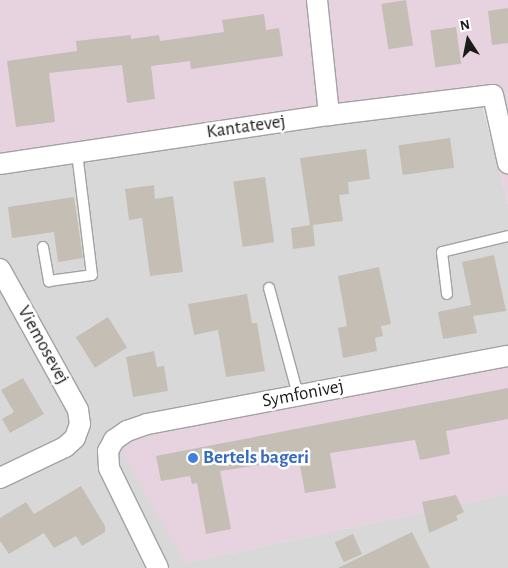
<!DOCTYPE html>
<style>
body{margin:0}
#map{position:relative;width:508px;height:568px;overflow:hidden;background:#edebe0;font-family:"Alegreya Sans",sans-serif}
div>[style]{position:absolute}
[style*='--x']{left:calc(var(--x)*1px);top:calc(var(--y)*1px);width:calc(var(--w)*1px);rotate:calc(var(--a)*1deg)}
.residential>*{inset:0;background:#d9d8d8}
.industrial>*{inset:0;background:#e7d2e0}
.building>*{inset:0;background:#c5beb4;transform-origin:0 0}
.roads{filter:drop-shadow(1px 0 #a2a2a2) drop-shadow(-1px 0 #a2a2a2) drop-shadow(0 1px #a2a2a2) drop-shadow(0 -1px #a2a2a2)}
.lane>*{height:10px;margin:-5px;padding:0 5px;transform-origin:5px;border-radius:5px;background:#fff}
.street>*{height:20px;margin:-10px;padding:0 10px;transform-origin:10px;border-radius:10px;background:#fff}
.dots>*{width:14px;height:14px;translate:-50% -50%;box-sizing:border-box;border:2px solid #fff;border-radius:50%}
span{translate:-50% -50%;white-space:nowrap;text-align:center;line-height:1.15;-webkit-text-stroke:5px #fff;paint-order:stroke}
.street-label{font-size:19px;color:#1b1b1b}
.shop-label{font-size:19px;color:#366cbe;font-weight:700}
.left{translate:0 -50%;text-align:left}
.north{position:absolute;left:443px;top:15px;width:50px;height:50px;-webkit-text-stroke:4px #fff;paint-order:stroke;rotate:349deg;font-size:14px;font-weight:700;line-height:20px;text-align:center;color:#1b1b1b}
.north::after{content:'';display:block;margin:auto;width:18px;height:22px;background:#1b1b1b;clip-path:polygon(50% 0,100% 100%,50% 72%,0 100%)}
</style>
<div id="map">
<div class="residential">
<i style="clip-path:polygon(479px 93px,508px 204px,508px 351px,185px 563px,508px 494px,508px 568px,0 568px,0 155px)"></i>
</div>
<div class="industrial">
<i style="clip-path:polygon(0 0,508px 0,508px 204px,480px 93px,0 155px)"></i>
<i style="clip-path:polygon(508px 351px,508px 494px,185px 563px,124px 456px,124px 432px)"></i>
</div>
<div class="building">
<i style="left:406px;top:0;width:46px;height:25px;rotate:81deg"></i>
<i style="clip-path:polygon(508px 8px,508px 43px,492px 45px,488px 11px)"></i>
<i style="clip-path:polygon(264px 14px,266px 30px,279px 28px,283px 56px,191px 69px,190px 61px,151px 66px,155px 99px,127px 103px,122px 65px,49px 73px,55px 122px,16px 127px,7px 61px,77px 51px,76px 41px,131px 35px,131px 39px,159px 35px,160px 41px,224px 32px,222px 20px)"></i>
<i style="left:456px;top:27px;width:37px;height:26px;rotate:82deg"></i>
<i style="left:450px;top:138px;width:30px;height:52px;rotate:82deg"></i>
<i style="clip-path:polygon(366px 149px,370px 179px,348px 182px,349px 194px,339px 195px,343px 221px,313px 225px,315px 246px,293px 249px,291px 228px,310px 225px,300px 158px)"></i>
<i style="left:265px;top:177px;width:66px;height:32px;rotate:82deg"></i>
<i style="clip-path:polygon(154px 185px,155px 199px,173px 196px,183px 272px,150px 276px,142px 218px,129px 220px,125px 189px)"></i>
<i style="clip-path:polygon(74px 197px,83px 258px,58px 262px,54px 232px,12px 238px,8px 207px)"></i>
<i style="clip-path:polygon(494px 255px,506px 311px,473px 316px,477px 333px,443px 339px,438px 312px,471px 305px,462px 262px)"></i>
<i style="clip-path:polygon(379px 267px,391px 324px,381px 326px,383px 336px,375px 338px,377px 351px,343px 358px,338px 328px,347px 326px,338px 276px)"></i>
<i style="clip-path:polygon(247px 294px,252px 323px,257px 323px,265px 371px,226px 377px,218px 330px,194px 335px,188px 304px)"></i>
<i style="left:108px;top:317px;width:36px;height:38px;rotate:58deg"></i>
<i style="clip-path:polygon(154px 351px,157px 367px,164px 366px,168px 391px,133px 397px,126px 357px)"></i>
<i style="clip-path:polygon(23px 378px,44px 414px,10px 433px,2px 419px,14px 412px,1px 390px)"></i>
<i style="clip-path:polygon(508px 388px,508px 419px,446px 431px,450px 454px,420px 460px,415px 440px,330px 453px,336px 488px,305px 493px,299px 459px,220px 471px,231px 529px,206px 534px,197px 483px,192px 484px,190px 476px,161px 481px,156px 456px)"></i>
<i style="clip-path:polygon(81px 486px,105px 526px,105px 532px,82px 546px,76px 536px,54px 548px,44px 533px,9px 554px,0 541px,0 518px,26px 502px,34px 514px)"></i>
<i style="clip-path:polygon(456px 495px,464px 512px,456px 516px,458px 520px,429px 533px,422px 502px)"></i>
<i style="clip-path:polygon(412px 532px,430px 568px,338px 568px)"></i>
<i style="left:353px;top:534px;width:22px;height:20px;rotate:66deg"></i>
</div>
<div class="roads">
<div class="lane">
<i style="--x:43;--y:247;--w:35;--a:80"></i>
<i style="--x:49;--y:281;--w:43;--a:-7.9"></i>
<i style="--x:92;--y:275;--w:124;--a:-97"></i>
<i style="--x:269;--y:288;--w:111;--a:74.8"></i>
<i style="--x:447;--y:294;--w:42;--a:-96.8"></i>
<i style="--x:442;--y:252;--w:68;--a:-13.6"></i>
</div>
<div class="street">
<i style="--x:317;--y:0;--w:116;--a:84"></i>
<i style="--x:0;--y:164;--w:333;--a:-8.5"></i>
<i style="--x:329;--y:115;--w:165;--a:-7"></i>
<i style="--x:493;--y:95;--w:70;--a:77.6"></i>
<i style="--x:0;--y:269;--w:161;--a:61"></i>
<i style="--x:78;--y:410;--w:14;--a:82"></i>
<i style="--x:80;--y:424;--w:15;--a:110"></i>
<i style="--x:75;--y:438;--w:13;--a:138"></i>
<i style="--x:65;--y:447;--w:72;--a:154.5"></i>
<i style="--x:158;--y:568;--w:111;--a:-116.1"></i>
<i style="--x:109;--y:468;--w:17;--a:-93"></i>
<i style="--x:108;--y:451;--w:13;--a:-61"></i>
<i style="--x:114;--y:440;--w:16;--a:-35"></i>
<i style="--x:127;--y:431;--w:21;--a:-19"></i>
<i style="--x:147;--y:424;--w:367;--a:-10.7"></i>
</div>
</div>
<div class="dots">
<i style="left:193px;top:458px;background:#3f7fe0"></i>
</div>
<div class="street-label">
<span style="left:246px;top:127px;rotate:-8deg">Kantatevej</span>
<span style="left:43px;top:345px;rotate:61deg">Viemosevej</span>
<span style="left:303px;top:394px;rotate:-11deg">Symfonivej</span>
</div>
<div class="shop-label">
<span class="left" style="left:203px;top:458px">Bertels bageri</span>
</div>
<div class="north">N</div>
</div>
